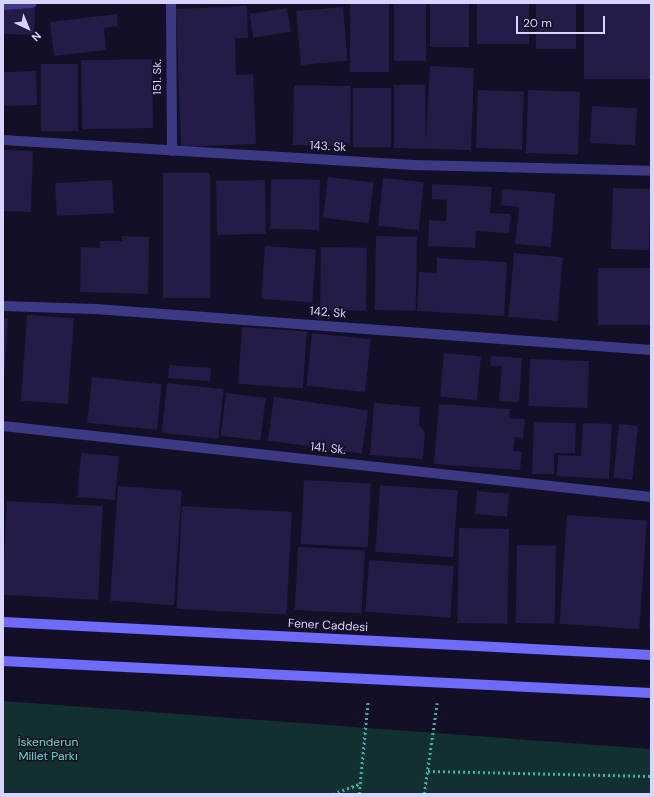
<!DOCTYPE html>
<meta charset="utf-8">
<style>
body{margin:0}
#map{position:relative;width:654px;height:797px;overflow:hidden;background:#130f26;font-family:"DM Sans",sans-serif}
div>[style]{position:absolute}
[style*='--x']{left:calc(var(--x)*1px);top:calc(var(--y)*1px);width:calc(var(--w)*1px);rotate:calc(var(--a)*1deg)}
.green>*{inset:0;background:#12302f}
.building>*{inset:0;background:#241b47;transform-origin:0 0}
.path>*{height:2.5px;margin-top:-1.25px;transform-origin:0;background:repeating-linear-gradient(90deg,#2fb8b0 0 2px,transparent 0 5px)}
.lane>*{height:10px;margin:-5px;padding:0 5px;transform-origin:5px;border-radius:5px;background:#3d3a85}
.street>*{height:10px;margin:-5px;padding:0 5px;transform-origin:5px;border-radius:5px;background:#3d3a85}
.secondary>*{height:10px;margin:-5px;padding:0 5px;transform-origin:5px;border-radius:5px;background:#6f6bff}
span{translate:-50% -50%;white-space:nowrap;text-align:center;line-height:1.15;-webkit-text-stroke:3px #130f26;paint-order:stroke}
.street-label{font-size:12px;color:#d9d4ff}
.park-label{font-size:12px;color:#5fe0c0}
.frame{position:absolute;inset:0;border:4px solid #d9d4ff;pointer-events:none}
.north{position:absolute;left:8px;top:8px;width:40px;height:40px;-webkit-text-stroke:3px #130f26;paint-order:stroke;rotate:136deg;font-size:11px;font-weight:700;line-height:16px;text-align:center;color:#d9d4ff}
.north::after{content:'';display:block;margin:auto;width:14px;height:18px;background:#d9d4ff;clip-path:polygon(50% 0,100% 100%,50% 72%,0 100%)}
.scale{position:absolute;left:516px;top:16px;width:89px;height:18px;box-sizing:border-box;border:2px solid #d9d4ff;border-top:0;padding-left:5px;font-size:12px;line-height:14px;white-space:nowrap;color:#d9d4ff;-webkit-text-stroke:3px #130f26;paint-order:stroke}
</style>
<div id="map">
<div class="green">
<i style="clip-path:polygon(3px 701px,651px 749px,651px 794px,3px 794px)"></i>
</div>
<div class="building">
<i style="left:350px;top:3px;width:39px;height:69px"></i>
<i style="left:394px;top:3px;width:32px;height:58px"></i>
<i style="left:430px;top:3px;width:39px;height:44px"></i>
<i style="left:477px;top:3px;width:52px;height:41px"></i>
<i style="left:536px;top:3px;width:40px;height:46px"></i>
<i style="left:584px;top:3px;width:67px;height:76px"></i>
<i style="clip-path:polygon(247px 6px,248px 38px,235px 38px,236px 75px,253px 74px,256px 144px,181px 147px,176px 9px)"></i>
<i style="left:3px;top:7px;width:32px;height:27px;rotate:2deg"></i>
<i style="left:343px;top:7px;width:54px;height:47px;rotate:85deg"></i>
<i style="left:287px;top:8px;width:24px;height:38px;rotate:81deg"></i>
<i style="clip-path:polygon(117px 14px,118px 26px,104px 28px,106px 50px,54px 56px,50px 22px)"></i>
<i style="left:152px;top:59px;width:69px;height:71px;rotate:89deg"></i>
<i style="left:41px;top:64px;width:37px;height:67px"></i>
<i style="clip-path:polygon(430px 66px,474px 68px,471px 150px,394px 148px,394px 85px,425px 85px,426px 141px)"></i>
<i style="left:36px;top:71px;width:34px;height:33px;rotate:88deg"></i>
<i style="left:294px;top:85px;width:57px;height:60px;rotate:1deg"></i>
<i style="left:353px;top:88px;width:38px;height:59px"></i>
<i style="left:478px;top:90px;width:46px;height:58px;rotate:2deg"></i>
<i style="left:528px;top:90px;width:52px;height:63px;rotate:2deg"></i>
<i style="left:592px;top:106px;width:45px;height:37px;rotate:3deg"></i>
<i style="left:3px;top:150px;width:30px;height:61px;rotate:2deg"></i>
<i style="left:163px;top:173px;width:47px;height:125px"></i>
<i style="left:328px;top:177px;width:46px;height:41px;rotate:7deg"></i>
<i style="left:383px;top:178px;width:41px;height:48px;rotate:6deg"></i>
<i style="left:271px;top:179px;width:49px;height:50px;rotate:1deg"></i>
<i style="left:112px;top:180px;width:33px;height:57px;rotate:87deg"></i>
<i style="left:265px;top:180px;width:54px;height:49px;rotate:89deg"></i>
<i style="clip-path:polygon(432px 184px,492px 187px,490px 213px,511px 214px,509px 233px,476px 231px,475px 248px,428px 246px,429px 220px,446px 221px,447px 200px,432px 199px)"></i>
<i style="left:613px;top:188px;width:38px;height:61px;rotate:2deg"></i>
<i style="clip-path:polygon(502px 189px,555px 193px,551px 247px,515px 244px,519px 207px,501px 205px)"></i>
<i style="clip-path:polygon(122px 236px,149px 237px,148px 294px,80px 292px,81px 247px,100px 248px,100px 241px,122px 241px)"></i>
<i style="left:376px;top:236px;width:41px;height:74px;rotate:1deg"></i>
<i style="left:265px;top:246px;width:51px;height:53px;rotate:4deg"></i>
<i style="left:321px;top:247px;width:46px;height:63px;rotate:1deg"></i>
<i style="left:514px;top:253px;width:49px;height:64px;rotate:5deg"></i>
<i style="clip-path:polygon(437px 258px,507px 262px,504px 316px,417px 311px,419px 272px,437px 273px)"></i>
<i style="left:598px;top:268px;width:53px;height:57px"></i>
<i style="left:27px;top:315px;width:47px;height:86px;rotate:4deg"></i>
<i style="clip-path:polygon(3px 318px,8px 318px,4px 376px,3px 376px)"></i>
<i style="left:242px;top:327px;width:65px;height:57px;rotate:4deg"></i>
<i style="left:312px;top:333px;width:59px;height:53px;rotate:6deg"></i>
<i style="left:444px;top:353px;width:37px;height:44px;rotate:5deg"></i>
<i style="clip-path:polygon(491px 356px,522px 358px,519px 402px,499px 401px,502px 366px,490px 366px)"></i>
<i style="left:530px;top:359px;width:59px;height:47px;rotate:2deg"></i>
<i style="left:169px;top:365px;width:42px;height:13px;rotate:4deg"></i>
<i style="left:92px;top:377px;width:70px;height:46px;rotate:6deg"></i>
<i style="left:167px;top:383px;width:57px;height:50px;rotate:6deg"></i>
<i style="left:226px;top:393px;width:40px;height:43px;rotate:7deg"></i>
<i style="left:274px;top:397px;width:95px;height:44px;rotate:8deg"></i>
<i style="clip-path:polygon(374px 403px,420px 407px,419px 425px,425px 432px,423px 459px,370px 455px)"></i>
<i style="clip-path:polygon(439px 404px,510px 409px,509px 418px,525px 419px,523px 438px,515px 437px,513px 451px,522px 452px,520px 470px,434px 464px)"></i>
<i style="clip-path:polygon(534px 422px,576px 423px,575px 453px,554px 453px,554px 474px,532px 474px)"></i>
<i style="clip-path:polygon(583px 423px,612px 424px,609px 479px,557px 476px,558px 455px,581px 456px)"></i>
<i style="left:619px;top:424px;width:19px;height:54px;rotate:6deg"></i>
<i style="left:81px;top:453px;width:38px;height:44px;rotate:5deg"></i>
<i style="left:304px;top:480px;width:67px;height:64px;rotate:3deg"></i>
<i style="left:380px;top:485px;width:78px;height:67px;rotate:4deg"></i>
<i style="left:118px;top:486px;width:64px;height:115px;rotate:4deg"></i>
<i style="left:477px;top:491px;width:32px;height:23px;rotate:5deg"></i>
<i style="left:7px;top:501px;width:96px;height:94px;rotate:3deg"></i>
<i style="left:182px;top:506px;width:110px;height:103px;rotate:3deg"></i>
<i style="left:567px;top:515px;width:80px;height:109px;rotate:4deg"></i>
<i style="left:459px;top:528px;width:50px;height:95px;rotate:1deg"></i>
<i style="left:517px;top:545px;width:39px;height:78px;rotate:1deg"></i>
<i style="left:298px;top:547px;width:67px;height:63px;rotate:3deg"></i>
<i style="left:369px;top:560px;width:85px;height:52px;rotate:4deg"></i>
<i style="clip-path:polygon(650px 614px,651px 614px,651px 628px,649px 628px)"></i>
</div>
<div class="path">
<i style="--x:428;--y:771;--w:223;--a:1.3"></i>
<i style="--x:333;--y:794;--w:30;--a:-21"></i>
<i style="--x:359;--y:794;--w:94;--a:-84.5"></i>
<i style="--x:424;--y:794;--w:92;--a:-81.9"></i>
</div>
<div class="lane">
<i style="--x:3;--y:5;--w:29;--a:-4"></i>
</div>
<div class="street">
<i style="--x:171;--y:3;--w:148;--a:89.6"></i>
<i style="--x:3;--y:140;--w:411;--a:3.5"></i>
<i style="--x:413;--y:165;--w:238;--a:1.4"></i>
<i style="--x:3;--y:306;--w:92;--a:1.9"></i>
<i style="--x:95;--y:309;--w:558;--a:4.22"></i>
<i style="--x:3;--y:426;--w:652;--a:6.25"></i>
</div>
<div class="secondary">
<i style="--x:3;--y:622;--w:649;--a:2.92"></i>
<i style="--x:3;--y:661;--w:649;--a:2.83"></i>
</div>
<div class="street-label">
<span style="left:158px;top:77px;rotate:-90deg">151. Sk.</span>
<span style="left:328px;top:147px;rotate:3deg">143. Sk</span>
<span style="left:328px;top:313px;rotate:4deg">142. Sk</span>
<span style="left:328px;top:449px;rotate:6deg">141. Sk.</span>
<span style="left:328px;top:626px;rotate:3deg">Fener Caddesi</span>
</div>
<div class="park-label">
<span style="left:48px;top:750px">İskenderun<br>Millet Parkı</span>
</div>
<div class="frame"></div>
<div class="north">N</div>
<div class="scale">20 m</div>
</div>
